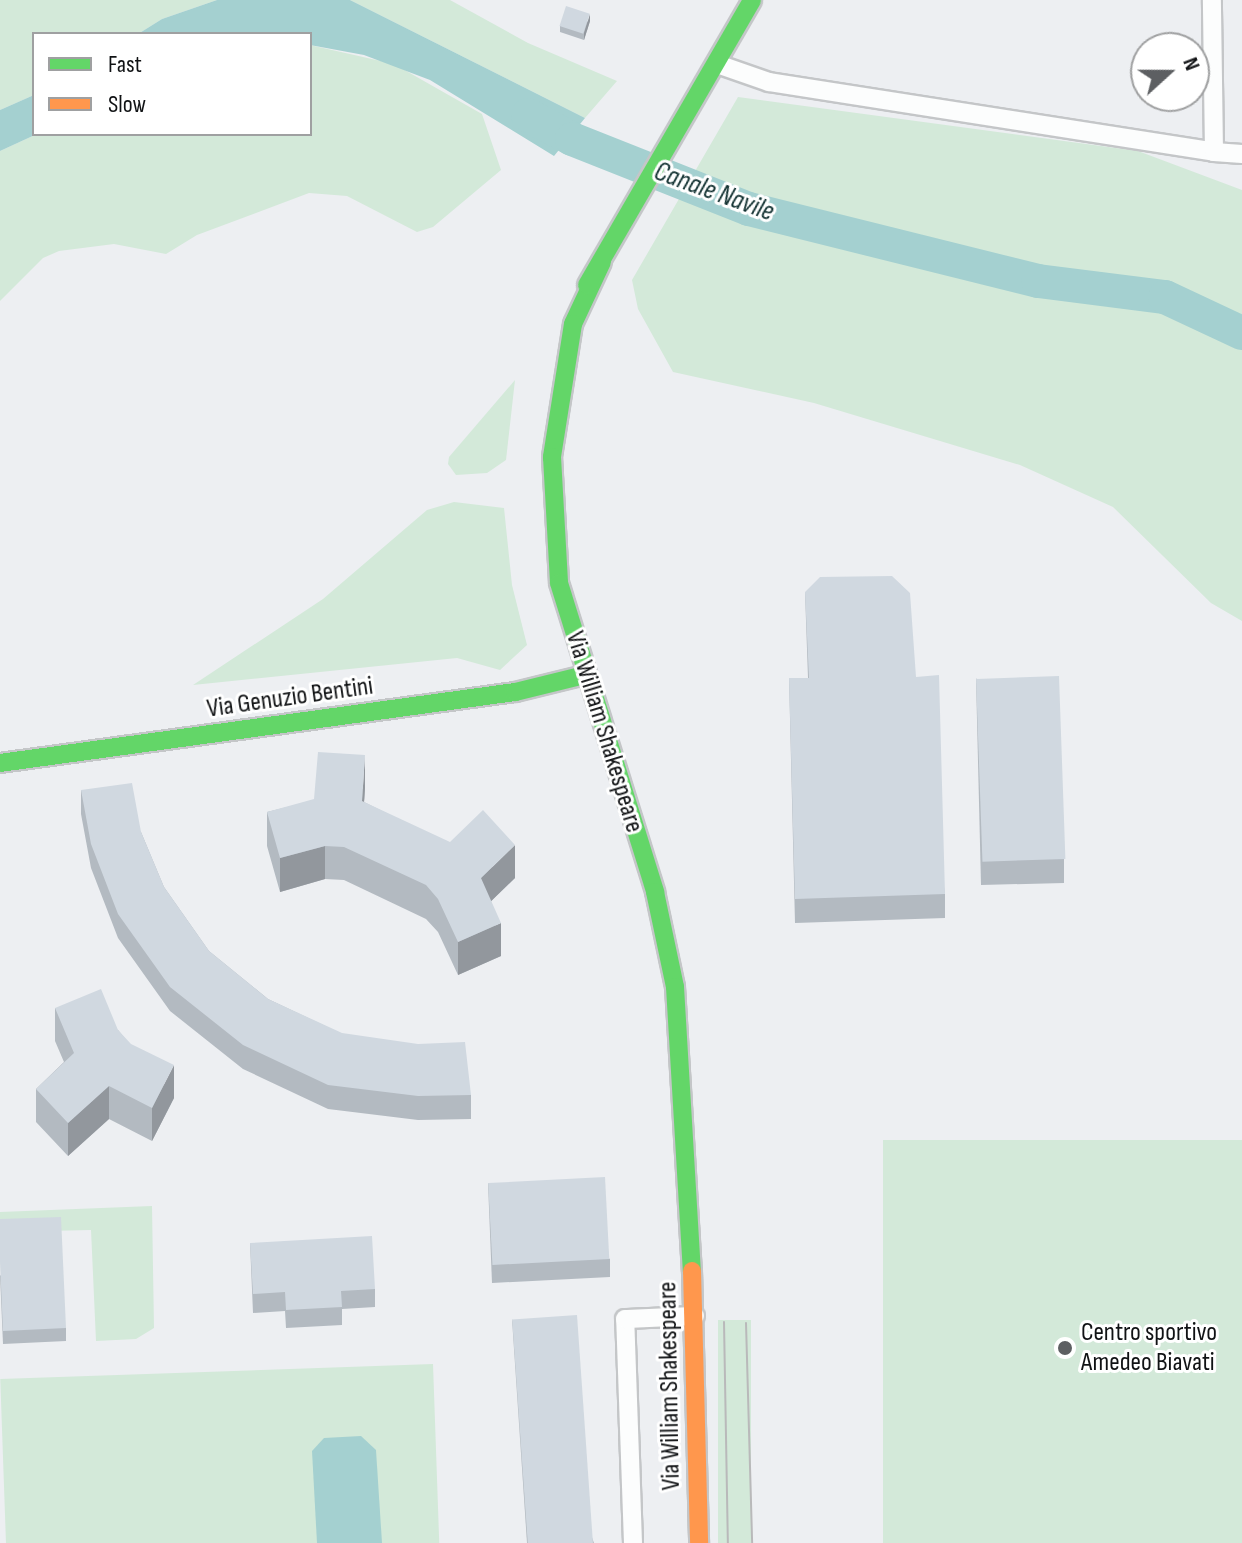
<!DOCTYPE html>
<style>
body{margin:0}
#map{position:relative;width:1242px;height:1543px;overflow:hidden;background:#edeff2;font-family:"Sofia Sans Condensed",sans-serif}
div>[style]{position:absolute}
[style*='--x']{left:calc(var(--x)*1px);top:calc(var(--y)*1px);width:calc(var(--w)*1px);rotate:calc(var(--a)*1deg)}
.green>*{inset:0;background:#d3e9d9;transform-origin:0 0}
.water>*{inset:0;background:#a4d0d0}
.canal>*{height:34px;margin:-17px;padding:0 17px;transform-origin:17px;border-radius:17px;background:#a4d0d0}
.roads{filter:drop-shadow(2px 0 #c4c6c8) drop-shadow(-2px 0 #c4c6c8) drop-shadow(0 2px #c4c6c8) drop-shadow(0 -2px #c4c6c8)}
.lane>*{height:18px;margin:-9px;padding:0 9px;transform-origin:9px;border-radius:9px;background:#fcfdfd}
.fast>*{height:18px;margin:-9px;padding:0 9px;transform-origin:9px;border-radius:9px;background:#63d668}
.slow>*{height:18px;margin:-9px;padding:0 9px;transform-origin:9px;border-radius:9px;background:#ff974d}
.tram>*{height:2px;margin:-1px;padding:0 1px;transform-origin:1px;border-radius:1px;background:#b9b9ba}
.wall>*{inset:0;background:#b3bac1}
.shaded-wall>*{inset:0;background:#92979d}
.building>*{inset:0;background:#d0d8e0;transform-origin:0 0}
.dots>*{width:22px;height:22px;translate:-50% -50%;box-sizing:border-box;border:4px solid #fff;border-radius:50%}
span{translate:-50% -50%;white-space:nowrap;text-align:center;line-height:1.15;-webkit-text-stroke:6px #fff;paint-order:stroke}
.street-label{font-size:26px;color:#101214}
.poi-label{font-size:26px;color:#101214}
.left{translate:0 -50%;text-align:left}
.water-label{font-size:28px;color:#123131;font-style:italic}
.legend{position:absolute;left:32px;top:32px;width:280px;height:104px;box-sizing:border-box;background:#fff;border:2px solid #9fa0a1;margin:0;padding:10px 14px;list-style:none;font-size:24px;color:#101214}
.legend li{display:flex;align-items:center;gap:16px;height:40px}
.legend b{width:40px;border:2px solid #9fa0a1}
.north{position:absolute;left:1130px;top:32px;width:80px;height:80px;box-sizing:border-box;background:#fff;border:2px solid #9fa0a1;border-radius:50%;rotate:69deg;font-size:22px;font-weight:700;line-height:32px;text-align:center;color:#101214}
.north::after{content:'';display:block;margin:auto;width:28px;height:36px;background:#5d5f62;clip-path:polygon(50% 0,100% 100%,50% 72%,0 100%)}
</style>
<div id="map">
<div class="green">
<i style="clip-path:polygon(0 0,217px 0,162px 19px,138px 34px,34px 34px,34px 95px,0 110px)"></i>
<i style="clip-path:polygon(350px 0,450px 0,528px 43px,617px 81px,585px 118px)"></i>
<i style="clip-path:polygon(310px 45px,394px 64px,482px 114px,501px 170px,433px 227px,417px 232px,347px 196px,309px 193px,197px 235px,166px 254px,114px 244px,59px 251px,43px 258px,0 301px,0 151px,37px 134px,310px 134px)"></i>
<i style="clip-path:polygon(738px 97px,1138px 151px,1242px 190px,1242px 621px,1211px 603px,1113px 507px,1020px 465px,814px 403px,673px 372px,638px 309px,632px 280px)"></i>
<i style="clip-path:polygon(515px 380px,506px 460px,487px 473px,456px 475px,448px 464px,449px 457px)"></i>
<i style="clip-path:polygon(454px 502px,504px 508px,512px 585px,527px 645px,500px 670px,457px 658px,193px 685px,323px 599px,427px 510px)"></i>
<i style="left:1242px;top:1140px;width:403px;height:359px;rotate:90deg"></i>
<i style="clip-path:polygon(152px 1206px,154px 1328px,136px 1339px,96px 1341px,91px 1230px,0 1232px,0 1212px)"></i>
<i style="left:718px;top:1320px;width:33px;height:223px"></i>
<i style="left:433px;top:1364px;width:179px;height:433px;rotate:88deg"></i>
</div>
<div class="water">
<i style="clip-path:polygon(217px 0,350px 0,585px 118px,554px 156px,430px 80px,364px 55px,310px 45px,310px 34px,138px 34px,162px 19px)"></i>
<i style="clip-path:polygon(34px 95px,37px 134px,0 151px,0 110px)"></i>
<i style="clip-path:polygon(361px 1436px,376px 1450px,382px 1543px,317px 1543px,312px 1451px,324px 1438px)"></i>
</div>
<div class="canal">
<i style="--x:528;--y:115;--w:50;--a:28.6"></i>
<i style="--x:572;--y:139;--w:190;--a:21.6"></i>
<i style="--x:749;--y:209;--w:298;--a:14"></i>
<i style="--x:1038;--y:281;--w:128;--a:7.2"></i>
<i style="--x:1165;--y:297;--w:85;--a:25.1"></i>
</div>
<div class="roads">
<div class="lane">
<i style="--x:717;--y:64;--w:55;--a:19.1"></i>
<i style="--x:769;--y:82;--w:450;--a:8.9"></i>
<i style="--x:1214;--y:152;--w:152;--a:-90.8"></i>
<i style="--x:1214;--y:152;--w:28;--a:4"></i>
<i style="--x:633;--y:1543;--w:224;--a:-92"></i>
<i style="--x:625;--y:1319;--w:70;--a:-2.5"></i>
</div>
<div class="fast">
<i style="--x:602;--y:262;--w:68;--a:115.1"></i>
<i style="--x:573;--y:324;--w:135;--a:99"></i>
<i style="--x:552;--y:457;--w:126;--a:86.8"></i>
<i style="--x:559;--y:583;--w:324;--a:72.7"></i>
<i style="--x:655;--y:892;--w:97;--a:78.1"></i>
<i style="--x:675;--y:987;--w:285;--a:86.6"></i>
<i style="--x:587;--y:285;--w:329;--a:-59.9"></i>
<i style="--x:0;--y:763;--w:520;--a:-7.85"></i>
<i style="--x:515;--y:692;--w:72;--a:-13.7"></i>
</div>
<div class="slow">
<i style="--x:692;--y:1271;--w:272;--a:88.5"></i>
</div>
</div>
<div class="tram">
<i style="--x:724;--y:1322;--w:221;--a:89"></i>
<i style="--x:746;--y:1323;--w:220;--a:88.4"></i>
</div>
<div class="wall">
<i style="clip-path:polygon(590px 21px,584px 40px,560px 32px,560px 26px)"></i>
<i style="clip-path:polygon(805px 592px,916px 677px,945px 894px,945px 918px,795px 923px,789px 678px,808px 678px)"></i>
<i style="clip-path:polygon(976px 678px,1064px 859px,1064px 883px,981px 885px)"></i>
<i style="clip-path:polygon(365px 788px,364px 802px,515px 878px,491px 901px,501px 956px,458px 975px,438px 932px,426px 919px,344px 880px,325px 879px,280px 892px,267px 846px,267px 812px)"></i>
<i style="clip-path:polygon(81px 790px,141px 832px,164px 887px,209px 951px,268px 999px,471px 1095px,471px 1119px,418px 1120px,328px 1109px,243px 1069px,170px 1011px,118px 938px,91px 868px,81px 814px)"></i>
<i style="clip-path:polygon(55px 1008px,118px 1030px,174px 1098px,152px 1141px,109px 1119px,68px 1156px,36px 1122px,36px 1089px,64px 1062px,55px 1041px)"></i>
<i style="clip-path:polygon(488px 1183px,610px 1259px,610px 1277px,492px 1283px)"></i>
<i style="clip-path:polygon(250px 1243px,375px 1289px,375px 1307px,342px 1309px,342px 1325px,286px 1328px,285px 1311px,253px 1313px)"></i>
<i style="clip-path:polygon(0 1275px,66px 1328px,66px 1341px,3px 1344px)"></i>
<i style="clip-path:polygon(512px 1319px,594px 1543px,527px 1543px)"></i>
</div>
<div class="shaded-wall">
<i style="clip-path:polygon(590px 14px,590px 21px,584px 40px,584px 33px)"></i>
<i style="clip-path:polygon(365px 755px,365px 788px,362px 834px,362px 801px)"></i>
<i style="clip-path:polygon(515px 845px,515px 878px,481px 911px,481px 878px)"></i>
<i style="clip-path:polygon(325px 846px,325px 879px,280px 892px,280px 858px)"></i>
<i style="clip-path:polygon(501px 923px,501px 956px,458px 975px,458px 942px)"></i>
<i style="clip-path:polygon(174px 1065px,174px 1098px,152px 1141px,152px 1108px)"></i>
<i style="clip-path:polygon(109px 1086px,109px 1119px,68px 1156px,68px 1123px)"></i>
</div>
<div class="building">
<i style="left:566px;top:6px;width:25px;height:21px;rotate:18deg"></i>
<i style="clip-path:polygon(892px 576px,910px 593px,916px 677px,939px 675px,945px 894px,795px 899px,789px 678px,809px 678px,805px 592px,820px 577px)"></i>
<i style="left:1059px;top:676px;width:183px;height:83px;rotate:88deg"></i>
<i style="clip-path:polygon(318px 752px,365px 755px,362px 801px,450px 842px,483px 810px,515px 845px,481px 878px,501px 923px,458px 942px,438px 899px,426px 885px,344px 847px,325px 846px,280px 858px,267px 812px,314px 799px)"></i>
<i style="clip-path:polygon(132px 783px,141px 832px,164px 887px,209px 951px,268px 999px,342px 1033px,418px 1044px,465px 1042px,471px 1095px,418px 1096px,328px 1085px,243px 1045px,170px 987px,118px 914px,91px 844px,81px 790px)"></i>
<i style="clip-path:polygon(101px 989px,118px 1030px,131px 1044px,174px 1065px,152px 1108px,109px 1086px,68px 1123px,36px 1089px,74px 1053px,55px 1008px)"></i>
<i style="left:605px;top:1177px;width:82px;height:117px;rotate:87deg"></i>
<i style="clip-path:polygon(61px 1217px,66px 1328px,3px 1331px,0 1262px,0 1219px)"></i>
<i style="clip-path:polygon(372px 1236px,375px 1289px,341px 1291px,342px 1307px,286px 1310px,285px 1292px,253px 1294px,250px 1243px)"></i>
<i style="left:577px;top:1315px;width:229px;height:65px;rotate:86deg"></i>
</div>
<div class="dots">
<i style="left:1065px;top:1348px;background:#5d5f62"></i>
</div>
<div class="street-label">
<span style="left:290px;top:698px;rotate:-8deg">Via Genuzio Bentini</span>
<span style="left:604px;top:732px;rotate:73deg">Via William Shakespeare</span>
<span style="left:670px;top:1386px;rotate:-91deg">Via William Shakespeare</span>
</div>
<div class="poi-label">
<span class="left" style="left:1081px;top:1348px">Centro sportivo<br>Amedeo Biavati</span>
</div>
<div class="water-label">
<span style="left:714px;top:192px;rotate:20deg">Canale Navile</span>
</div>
<ul class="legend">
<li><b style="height:10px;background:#63d668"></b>Fast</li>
<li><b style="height:10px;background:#ff974d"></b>Slow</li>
</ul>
<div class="north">N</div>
</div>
